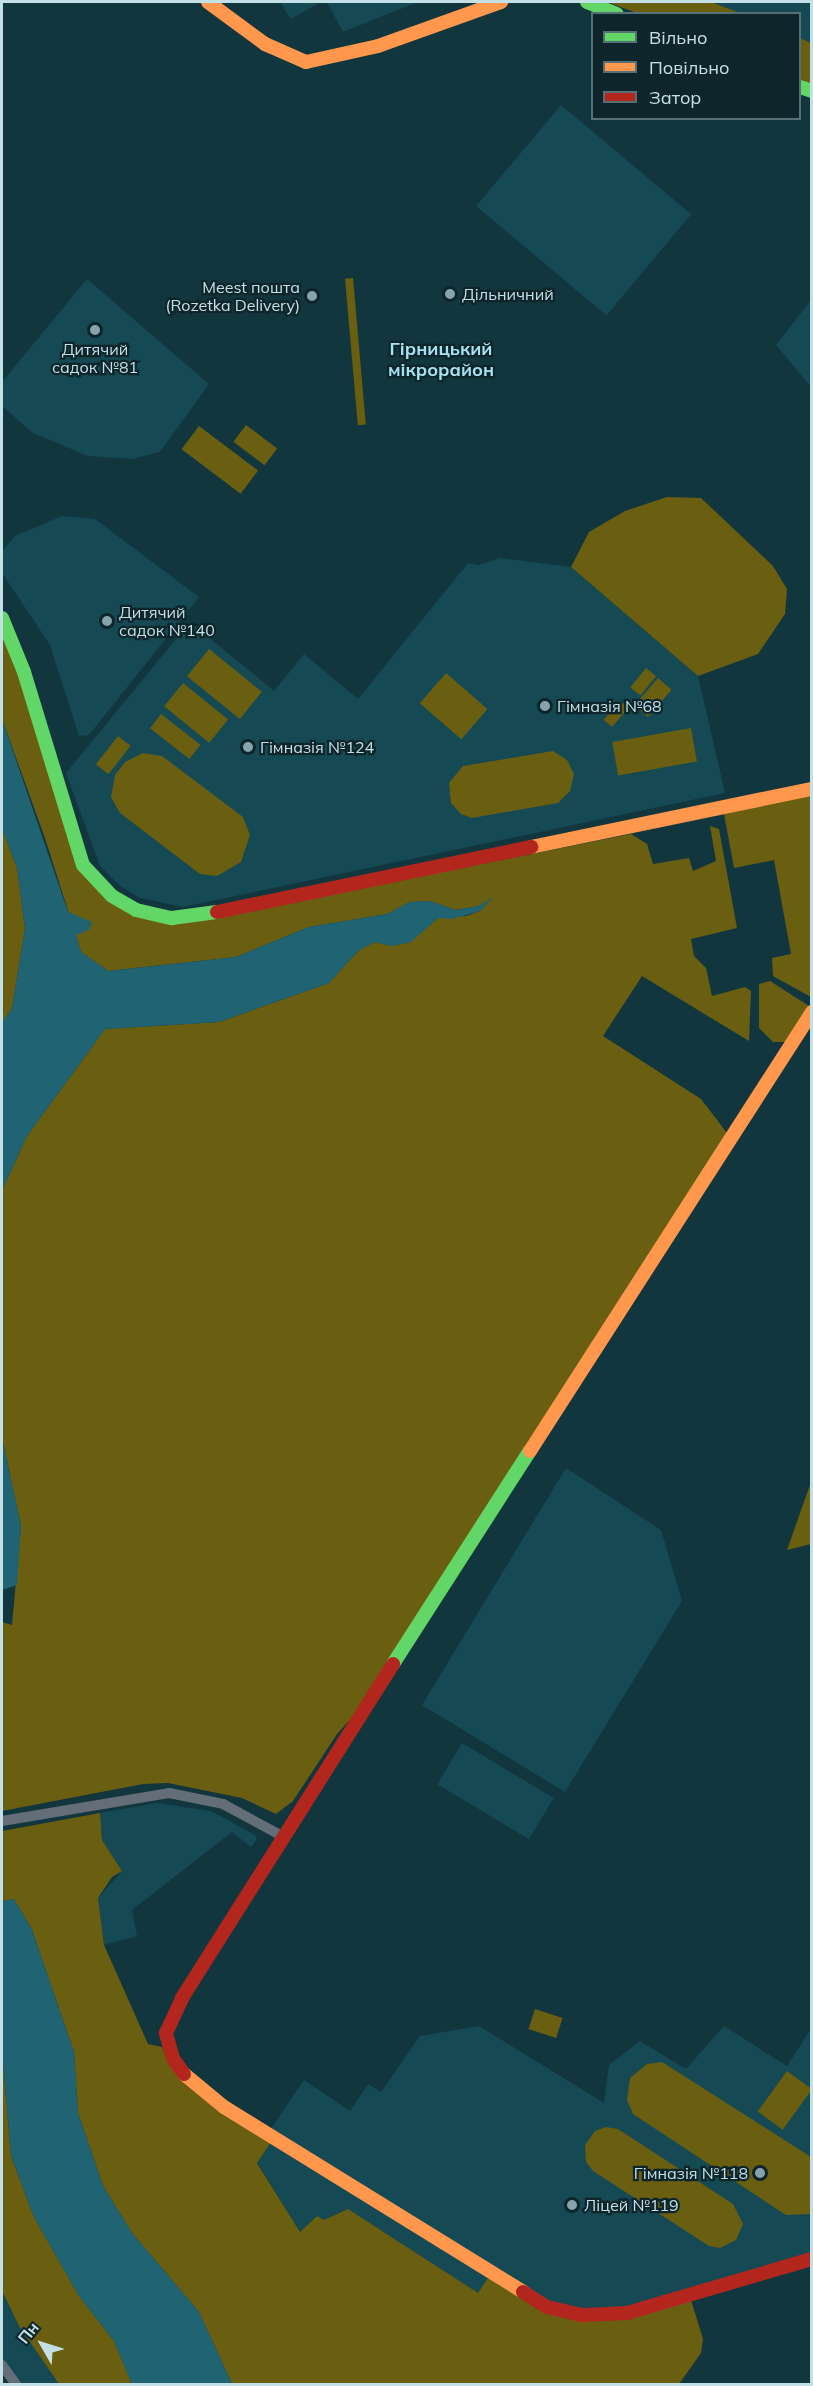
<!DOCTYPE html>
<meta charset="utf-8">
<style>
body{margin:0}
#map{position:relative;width:813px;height:2386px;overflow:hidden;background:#12363d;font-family:Mulish,sans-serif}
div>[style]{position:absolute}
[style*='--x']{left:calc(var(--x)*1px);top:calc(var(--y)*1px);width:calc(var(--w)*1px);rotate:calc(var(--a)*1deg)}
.built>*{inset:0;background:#154953;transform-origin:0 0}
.green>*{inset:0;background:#6a5f10;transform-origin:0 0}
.water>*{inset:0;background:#206473}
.street>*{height:10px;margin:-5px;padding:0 5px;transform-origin:5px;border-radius:5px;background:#636e79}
.fast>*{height:14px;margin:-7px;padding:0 7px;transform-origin:7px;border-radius:7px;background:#63d668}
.slow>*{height:14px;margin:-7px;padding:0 7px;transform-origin:7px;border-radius:7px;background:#ff974d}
.jam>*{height:14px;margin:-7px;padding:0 7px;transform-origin:7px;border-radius:7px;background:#b3261e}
.dots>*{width:16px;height:16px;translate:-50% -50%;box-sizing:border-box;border:3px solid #0e262b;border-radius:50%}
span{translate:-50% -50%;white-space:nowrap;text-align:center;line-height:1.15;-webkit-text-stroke:4.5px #0e262b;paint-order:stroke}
.poi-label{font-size:16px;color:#c4e0e7}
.right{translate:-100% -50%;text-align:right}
.left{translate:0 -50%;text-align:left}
.neighbourhood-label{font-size:18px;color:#a7e2f1;font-weight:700}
.frame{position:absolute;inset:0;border:3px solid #c4e0e7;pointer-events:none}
.legend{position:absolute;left:591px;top:12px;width:210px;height:108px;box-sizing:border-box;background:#0e262b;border:2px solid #577076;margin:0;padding:8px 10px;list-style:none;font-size:18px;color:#c4e0e7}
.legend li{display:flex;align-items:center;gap:12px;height:30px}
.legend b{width:30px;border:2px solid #577076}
.north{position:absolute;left:12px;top:2314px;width:60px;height:60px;-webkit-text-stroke:4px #0e262b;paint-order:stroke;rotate:309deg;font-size:16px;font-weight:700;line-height:24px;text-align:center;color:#c4e0e7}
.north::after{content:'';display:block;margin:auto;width:21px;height:27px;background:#c4e0e7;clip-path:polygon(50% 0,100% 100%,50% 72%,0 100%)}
</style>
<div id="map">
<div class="built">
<i style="clip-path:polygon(280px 2px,321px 2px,291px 19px)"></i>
<i style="clip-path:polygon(327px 2px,418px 2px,343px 32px)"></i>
<i style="clip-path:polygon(711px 2px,811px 2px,811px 43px,800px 38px,800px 14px,740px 13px)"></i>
<i style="left:561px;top:105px;width:170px;height:132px;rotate:40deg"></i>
<i style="clip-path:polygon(87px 279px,209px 384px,160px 452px,132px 459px,88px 456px,33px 433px,2px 406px,2px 382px)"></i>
<i style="clip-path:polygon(811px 300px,811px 387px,776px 345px)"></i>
<i style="clip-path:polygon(62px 516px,95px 519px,199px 597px,89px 735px,79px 736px,50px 645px,2px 573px,2px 551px,15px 536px)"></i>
<i style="clip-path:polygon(500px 558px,571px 567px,698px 676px,725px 793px,183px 907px,140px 898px,119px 885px,100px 866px,66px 773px,190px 622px,274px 691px,304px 654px,358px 699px,468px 563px,479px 565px)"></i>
<i style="clip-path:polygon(566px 1468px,661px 1530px,682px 1601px,565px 1792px,422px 1705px)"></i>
<i style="left:462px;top:1743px;width:107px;height:48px;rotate:31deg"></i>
<i style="clip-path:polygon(156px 1803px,211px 1811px,255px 1835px,257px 1839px,251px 1847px,232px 1832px,132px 1910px,137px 1936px,104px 1945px,98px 1898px,122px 1871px,102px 1840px,100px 1813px)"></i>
<i style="clip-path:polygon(479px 2026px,604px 2103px,609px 2065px,640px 2041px,686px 2069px,724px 2026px,787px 2066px,811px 2029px,811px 2255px,626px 2307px,585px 2310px,549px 2303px,270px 2130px,304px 2080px,350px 2111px,368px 2084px,381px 2092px,420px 2036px)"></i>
<i style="clip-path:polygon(271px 2142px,488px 2278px,478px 2294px,348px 2209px,324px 2220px,317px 2216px,300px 2232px,257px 2162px)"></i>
<i style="clip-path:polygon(2px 2291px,19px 2326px,59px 2384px,15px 2384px,2px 2365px)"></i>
</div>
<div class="green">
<i style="clip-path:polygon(607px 2px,711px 2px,740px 13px,637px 13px)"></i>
<i style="clip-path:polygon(800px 38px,811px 43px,811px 84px,800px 79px)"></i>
<i style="left:353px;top:278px;width:147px;height:8px;rotate:85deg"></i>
<i style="left:246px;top:425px;width:39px;height:21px;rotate:37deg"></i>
<i style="left:199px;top:426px;width:74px;height:29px;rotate:37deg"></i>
<i style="clip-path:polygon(667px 497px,701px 498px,773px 566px,787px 589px,785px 614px,758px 654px,698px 676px,571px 567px,589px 532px,625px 511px)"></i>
<i style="clip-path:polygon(2px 632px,15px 662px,78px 868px,110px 900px,193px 922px,631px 834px,647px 844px,653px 864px,689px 858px,693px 871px,716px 861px,710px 826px,719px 829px,737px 928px,691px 939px,694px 956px,706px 968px,712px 996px,745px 987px,751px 991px,749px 1041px,642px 976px,603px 1036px,701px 1099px,727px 1133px,357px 1712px,337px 1734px,293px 1801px,276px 1814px,242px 1798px,168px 1783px,143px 1784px,2px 1811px,2px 1622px,12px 1625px,21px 1526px,2px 1438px,2px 1190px,27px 1136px,105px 1029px,219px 1022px,329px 983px,358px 951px,374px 942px,392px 946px,410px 942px,438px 918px,466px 916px,480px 911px,491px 899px,479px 906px,455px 910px,430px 901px,410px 902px,387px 914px,309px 927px,236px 957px,108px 971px,81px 952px,45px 838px,2px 719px)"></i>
<i style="left:209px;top:649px;width:68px;height:35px;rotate:39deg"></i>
<i style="left:646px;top:668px;width:13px;height:25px;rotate:39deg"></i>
<i style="left:446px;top:673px;width:55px;height:40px;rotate:41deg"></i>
<i style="left:658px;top:678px;width:18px;height:36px;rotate:41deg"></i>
<i style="left:183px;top:683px;width:58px;height:30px;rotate:39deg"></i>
<i style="left:620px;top:701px;width:11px;height:25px;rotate:41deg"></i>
<i style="left:161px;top:714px;width:50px;height:18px;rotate:38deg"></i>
<i style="left:691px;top:728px;width:34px;height:80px;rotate:80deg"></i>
<i style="left:118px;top:736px;width:16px;height:36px;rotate:38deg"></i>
<i style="clip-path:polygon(553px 751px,567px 760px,574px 774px,570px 791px,558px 803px,472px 818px,461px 814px,451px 803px,449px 783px,463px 766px)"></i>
<i style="clip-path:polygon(143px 753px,162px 756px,243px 817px,250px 835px,241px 862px,217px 876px,200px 874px,120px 813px,111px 797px,115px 775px,125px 762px)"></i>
<i style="clip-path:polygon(811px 795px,811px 997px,773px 976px,772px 958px,791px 954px,774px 860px,734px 868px,724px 814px)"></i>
<i style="clip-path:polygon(2px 828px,17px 868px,25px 928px,12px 1008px,2px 1023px)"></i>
<i style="clip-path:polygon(770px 981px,809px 1006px,786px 1042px,773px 1042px,759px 1028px,759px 984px)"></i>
<i style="clip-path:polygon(811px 1482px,811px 1544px,787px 1550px)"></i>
<i style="clip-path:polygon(100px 1813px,102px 1840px,122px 1871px,112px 1877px,98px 1898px,104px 1945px,148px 2044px,162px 2047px,168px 2062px,271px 2142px,257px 2163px,300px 2232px,317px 2216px,324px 2220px,348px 2209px,478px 2293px,488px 2278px,565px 2317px,691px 2300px,703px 2339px,701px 2353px,679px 2384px,232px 2384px,199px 2312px,132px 2233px,103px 2186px,78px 2113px,74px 2052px,32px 1930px,14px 1899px,2px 1901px,2px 1831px)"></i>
<i style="left:535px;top:2009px;width:29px;height:21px;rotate:18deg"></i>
<i style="clip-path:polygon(2px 2050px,11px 2156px,34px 2217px,79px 2296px,114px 2341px,132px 2384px,59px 2384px,19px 2326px,2px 2291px)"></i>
<i style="clip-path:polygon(662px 2062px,811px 2157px,811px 2214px,786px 2215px,633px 2114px,627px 2100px,630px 2078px,647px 2064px)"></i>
<i style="left:787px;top:2071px;width:31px;height:50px;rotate:36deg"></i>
<i style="clip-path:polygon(606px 2127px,618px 2129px,733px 2204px,743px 2224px,736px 2240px,720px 2248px,709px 2246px,593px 2171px,586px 2162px,585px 2145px,595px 2131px)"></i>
</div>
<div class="water">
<i style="clip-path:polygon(2px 719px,68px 912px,92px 922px,89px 930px,76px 935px,81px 952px,108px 971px,236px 957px,309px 927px,387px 914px,410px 902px,430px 901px,455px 910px,479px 906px,493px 897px,480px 911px,452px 919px,438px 918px,411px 942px,392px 946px,374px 942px,358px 951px,329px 983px,219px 1022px,105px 1029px,27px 1136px,2px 1190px,2px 1023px,12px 1008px,25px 928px,17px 868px,2px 828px)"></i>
<i style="clip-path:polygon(2px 1438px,21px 1526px,17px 1585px,2px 1590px)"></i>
<i style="clip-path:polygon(14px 1899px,32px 1930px,74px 2052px,78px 2113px,103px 2186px,132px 2233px,199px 2312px,232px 2384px,132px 2384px,114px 2341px,79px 2296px,34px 2217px,11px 2156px,2px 2050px,2px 1901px)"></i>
</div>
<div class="street">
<i style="--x:2;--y:1821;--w:169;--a:-9.5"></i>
<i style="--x:169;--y:1793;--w:55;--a:11.5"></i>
<i style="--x:223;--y:1804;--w:67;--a:28.5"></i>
<i style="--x:2;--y:2365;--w:24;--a:54"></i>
</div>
<div class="fast">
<i style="--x:587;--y:2;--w:32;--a:22"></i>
<i style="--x:800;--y:87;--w:13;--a:18"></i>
<i style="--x:2;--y:618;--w:58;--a:67.8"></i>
<i style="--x:24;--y:672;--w:202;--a:73"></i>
<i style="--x:83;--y:865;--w:42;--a:46.9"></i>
<i style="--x:112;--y:896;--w:28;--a:30"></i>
<i style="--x:136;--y:910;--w:37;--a:13"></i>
<i style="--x:172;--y:918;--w:45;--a:-7.6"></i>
<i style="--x:393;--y:1664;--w:253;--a:-57.3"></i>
</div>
<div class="slow">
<i style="--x:208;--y:2;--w:71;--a:36.4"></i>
<i style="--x:265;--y:44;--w:45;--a:23.7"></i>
<i style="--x:306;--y:62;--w:74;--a:-12.5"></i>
<i style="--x:378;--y:46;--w:131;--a:-19.7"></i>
<i style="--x:531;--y:847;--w:287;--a:-11.7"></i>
<i style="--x:530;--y:1451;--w:522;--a:-57.28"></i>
<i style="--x:184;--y:2074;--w:52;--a:39.5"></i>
<i style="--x:224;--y:2107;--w:352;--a:31.7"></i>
</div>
<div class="jam">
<i style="--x:217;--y:912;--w:321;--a:-11.7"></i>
<i style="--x:184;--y:2074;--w:19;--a:-125"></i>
<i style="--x:173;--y:2058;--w:26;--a:-106"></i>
<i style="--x:166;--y:2033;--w:38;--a:-65"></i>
<i style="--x:182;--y:1998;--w:395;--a:-57.7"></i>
<i style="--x:523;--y:2292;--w:28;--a:32"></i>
<i style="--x:547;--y:2307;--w:37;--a:13"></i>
<i style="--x:583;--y:2315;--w:44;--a:-2.6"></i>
<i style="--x:627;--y:2313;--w:193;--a:-16.3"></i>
</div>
<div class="dots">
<i style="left:450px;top:294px;background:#86a4ac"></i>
<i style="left:312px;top:296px;background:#86a4ac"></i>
<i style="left:95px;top:330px;background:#86a4ac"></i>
<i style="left:107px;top:621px;background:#86a4ac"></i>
<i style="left:545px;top:706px;background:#86a4ac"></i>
<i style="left:248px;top:747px;background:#86a4ac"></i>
<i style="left:760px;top:2173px;background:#86a4ac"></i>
<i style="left:572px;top:2205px;background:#86a4ac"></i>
</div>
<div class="poi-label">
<span class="right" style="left:300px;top:296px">Meest пошта<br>(Rozetka Delivery)</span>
<span class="left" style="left:462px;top:294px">Дільничний</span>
<span style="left:95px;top:358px">Дитячий<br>садок №81</span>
<span class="left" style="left:119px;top:621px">Дитячий<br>садок №140</span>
<span class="left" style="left:557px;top:706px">Гімназія №68</span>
<span class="left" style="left:260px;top:747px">Гімназія №124</span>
<span class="right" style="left:748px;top:2173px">Гімназія №118</span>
<span class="left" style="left:584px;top:2205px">Ліцей №119</span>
</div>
<div class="neighbourhood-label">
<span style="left:441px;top:360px">Гірницький<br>мікрорайон</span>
</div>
<div class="frame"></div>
<ul class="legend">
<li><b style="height:8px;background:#63d668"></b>Вільно</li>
<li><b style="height:8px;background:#ff974d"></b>Повільно</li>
<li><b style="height:8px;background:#b3261e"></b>Затор</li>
</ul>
<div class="north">Пн</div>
</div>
